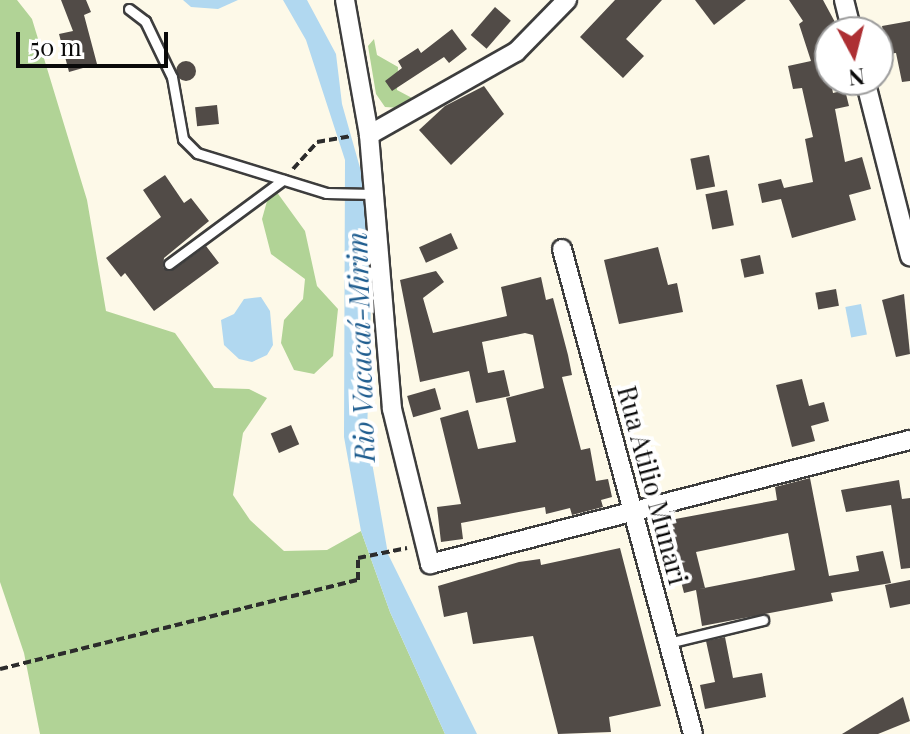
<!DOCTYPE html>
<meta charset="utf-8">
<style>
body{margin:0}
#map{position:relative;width:910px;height:734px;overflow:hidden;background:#fdf9e8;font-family:"Playfair Display",serif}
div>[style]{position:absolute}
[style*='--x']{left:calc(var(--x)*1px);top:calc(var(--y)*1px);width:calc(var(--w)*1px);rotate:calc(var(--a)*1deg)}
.forest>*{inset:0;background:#b1d396}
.water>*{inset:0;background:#b1d8f0;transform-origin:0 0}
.building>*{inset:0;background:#514b47;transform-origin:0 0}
.round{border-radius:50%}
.path>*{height:4px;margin-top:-2px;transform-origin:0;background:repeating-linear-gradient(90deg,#2c2c2c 0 8px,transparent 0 12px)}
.roads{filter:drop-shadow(2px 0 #3d3d3d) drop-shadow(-2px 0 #3d3d3d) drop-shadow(0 2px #3d3d3d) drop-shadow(0 -2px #3d3d3d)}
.lane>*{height:9px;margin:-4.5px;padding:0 4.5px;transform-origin:4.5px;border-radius:4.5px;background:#fff}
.street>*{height:18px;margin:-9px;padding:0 9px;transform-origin:9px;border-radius:9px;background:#fff}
span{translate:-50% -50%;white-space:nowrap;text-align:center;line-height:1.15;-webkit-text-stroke:8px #fff;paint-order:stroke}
.street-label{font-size:26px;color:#0a0a0a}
.water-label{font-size:28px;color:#1f5d8f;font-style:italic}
.north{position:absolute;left:814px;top:16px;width:80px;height:80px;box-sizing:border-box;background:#fff;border:2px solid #9d9d9d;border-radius:50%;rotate:173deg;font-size:22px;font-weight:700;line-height:32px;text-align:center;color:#0a0a0a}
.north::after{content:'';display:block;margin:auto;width:28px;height:36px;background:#ad2f33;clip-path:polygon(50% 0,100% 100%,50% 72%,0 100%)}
.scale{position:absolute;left:16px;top:32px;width:152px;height:36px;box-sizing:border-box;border:4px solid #0a0a0a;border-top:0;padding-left:10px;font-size:24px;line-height:28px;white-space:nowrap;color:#0a0a0a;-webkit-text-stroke:6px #fff;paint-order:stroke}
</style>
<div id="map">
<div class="forest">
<i style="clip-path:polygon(0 0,17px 0,32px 19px,87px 200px,106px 311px,175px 333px,214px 388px,249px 389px,267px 398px,243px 433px,233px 495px,250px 520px,284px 551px,327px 550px,361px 531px,390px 612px,445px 734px,40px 734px,24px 653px,0 582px)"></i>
<i style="clip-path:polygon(374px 39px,377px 55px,398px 67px,397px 90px,412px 98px,401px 108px,385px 107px,376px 94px,368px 46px)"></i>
<i style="clip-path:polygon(276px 191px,305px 231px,317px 286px,338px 309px,333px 356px,314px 374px,294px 370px,281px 343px,284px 320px,303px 299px,305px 279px,271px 254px,262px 219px,269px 194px)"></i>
</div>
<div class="water">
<i style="clip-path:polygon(183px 0,238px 0,218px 9px,191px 7px)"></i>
<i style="clip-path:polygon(283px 0,307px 0,336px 54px,342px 104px,364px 182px,369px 269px,364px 289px,371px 304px,367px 434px,388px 554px,477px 734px,445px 734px,390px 612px,361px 531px,344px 437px,345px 160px,306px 40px)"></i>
<i style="clip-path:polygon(261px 297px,270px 311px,273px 345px,267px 355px,252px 362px,239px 359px,224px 345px,221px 320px,234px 314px,244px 299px)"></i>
<i style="left:861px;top:304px;width:31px;height:16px;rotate:79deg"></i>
</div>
<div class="building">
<i style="clip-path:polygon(61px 0,86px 0,91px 12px,84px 15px,97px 64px,69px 72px,59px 34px,73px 31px)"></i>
<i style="clip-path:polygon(615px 0,662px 0,626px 39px,644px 56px,623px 78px,580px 37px)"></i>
<i style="clip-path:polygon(695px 0,746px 0,714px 25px)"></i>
<i style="clip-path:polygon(789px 0,823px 0,836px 24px,830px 27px,830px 48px,825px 51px,833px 93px,845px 90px,849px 106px,835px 109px,845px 162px,862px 157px,871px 189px,849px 195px,856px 220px,792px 238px,781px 199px,762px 203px,758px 184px,781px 179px,784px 188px,813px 182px,805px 139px,813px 137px,802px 88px,793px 89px,788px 66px,811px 61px,799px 24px,803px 21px)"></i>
<i style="left:495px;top:7px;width:21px;height:37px;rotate:41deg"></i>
<i style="clip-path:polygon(910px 21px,910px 81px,902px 82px,896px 53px,887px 54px,882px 26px)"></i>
<i style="clip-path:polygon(452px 29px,467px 49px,449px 63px,444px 57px,392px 91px,385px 81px,402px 68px,398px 61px,418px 48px,421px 53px)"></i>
<i class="round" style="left:176px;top:61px;width:20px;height:20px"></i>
<i style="clip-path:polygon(484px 86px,504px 114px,451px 165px,419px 130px,445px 106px)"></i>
<i style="left:217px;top:105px;width:19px;height:22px;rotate:84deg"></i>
<i style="left:709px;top:155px;width:32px;height:19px;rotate:79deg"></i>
<i style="clip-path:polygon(165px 175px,184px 203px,191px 198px,209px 221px,164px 258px,163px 268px,173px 270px,206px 246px,219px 263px,154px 311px,125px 273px,121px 277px,106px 258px,161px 217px,143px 190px)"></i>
<i style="left:727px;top:190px;width:36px;height:22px;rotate:79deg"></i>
<i style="left:451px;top:233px;width:17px;height:35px;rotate:66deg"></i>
<i style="clip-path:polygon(658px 247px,668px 285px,677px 283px,683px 312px,619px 324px,604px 260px)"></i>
<i style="left:760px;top:255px;width:19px;height:20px;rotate:78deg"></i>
<i style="clip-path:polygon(436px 271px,444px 282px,423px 298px,433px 333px,507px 316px,501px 287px,541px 277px,546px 300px,553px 298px,568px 355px,572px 375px,562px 377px,581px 450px,590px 448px,596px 481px,608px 479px,612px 497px,601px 500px,603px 507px,572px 515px,570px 508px,546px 514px,545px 507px,461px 523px,463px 539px,441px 542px,437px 507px,461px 504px,440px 418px,468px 410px,478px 449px,516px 442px,506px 398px,544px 388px,533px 335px,525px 333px,482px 342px,488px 373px,504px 370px,510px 396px,476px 403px,469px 371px,420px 382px,400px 280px)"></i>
<i style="left:836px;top:289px;width:17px;height:21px;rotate:80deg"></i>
<i style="clip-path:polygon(904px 294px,910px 354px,896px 357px,882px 300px)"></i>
<i style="clip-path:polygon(802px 379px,809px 406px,824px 402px,829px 421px,811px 426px,815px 441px,792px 447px,776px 385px)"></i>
<i style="left:435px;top:388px;width:22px;height:29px;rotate:74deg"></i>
<i style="left:291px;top:425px;width:21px;height:22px;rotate:67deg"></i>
<i style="clip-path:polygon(evenodd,810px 478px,829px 576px,859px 571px,856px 556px,883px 551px,891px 583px,831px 593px,833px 601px,702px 626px,696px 590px,684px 593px,676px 562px,663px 565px,654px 523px,777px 500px,775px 487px,810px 478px,788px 533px,795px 570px,699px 589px,705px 588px,696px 552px,788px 533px)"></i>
<i style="clip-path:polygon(899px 480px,902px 499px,910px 498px,910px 568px,901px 569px,891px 505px,846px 512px,841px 490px)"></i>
<i style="clip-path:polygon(620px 548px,661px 706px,609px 717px,611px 732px,558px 734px,533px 636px,473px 644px,467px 612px,444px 617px,438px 586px,519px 562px,540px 559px,541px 565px)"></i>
<i style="clip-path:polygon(910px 580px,910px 604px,890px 608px,885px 585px)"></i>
<i style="clip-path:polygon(725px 637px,733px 678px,762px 673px,766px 697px,705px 709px,700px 685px,715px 682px,706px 641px)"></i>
<i style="clip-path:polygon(903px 697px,910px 721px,878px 734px,842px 734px)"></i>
</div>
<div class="path">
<i style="--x:293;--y:169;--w:36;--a:-48"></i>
<i style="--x:317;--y:142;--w:35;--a:-10"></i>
<i style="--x:0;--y:669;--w:369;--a:-14"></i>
<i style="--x:358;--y:580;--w:22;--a:-90"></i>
<i style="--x:358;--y:558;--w:50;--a:-11.5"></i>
</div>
<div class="roads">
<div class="lane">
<i style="--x:129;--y:9;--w:20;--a:37"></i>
<i style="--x:145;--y:21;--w:62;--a:64.3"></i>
<i style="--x:172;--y:77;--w:63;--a:79.9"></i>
<i style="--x:183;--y:139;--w:20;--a:45"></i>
<i style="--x:197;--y:153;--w:135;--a:17.2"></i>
<i style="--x:326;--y:193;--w:48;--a:1.2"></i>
<i style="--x:169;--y:264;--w:142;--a:-36.4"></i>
<i style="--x:668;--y:643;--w:98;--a:-13.6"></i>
</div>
<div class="street">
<i style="--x:345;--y:0;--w:137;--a:79.9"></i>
<i style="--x:369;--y:135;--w:275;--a:85.2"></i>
<i style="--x:392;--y:409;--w:160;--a:76.2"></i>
<i style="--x:430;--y:564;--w:496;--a:-14.5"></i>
<i style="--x:844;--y:0;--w:33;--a:76"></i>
<i style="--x:865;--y:80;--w:182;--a:75.7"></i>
<i style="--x:369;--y:135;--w:169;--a:-29.5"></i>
<i style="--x:516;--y:52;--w:73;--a:-45.6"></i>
<i style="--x:562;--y:249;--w:502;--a:74.88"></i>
</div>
</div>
<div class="street-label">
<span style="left:653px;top:485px;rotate:75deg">Rua Atilio Munari</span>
</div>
<div class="water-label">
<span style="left:360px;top:347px;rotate:-92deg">Rio Vacacaí-Mirim</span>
</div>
<div class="north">N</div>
<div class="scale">50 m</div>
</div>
